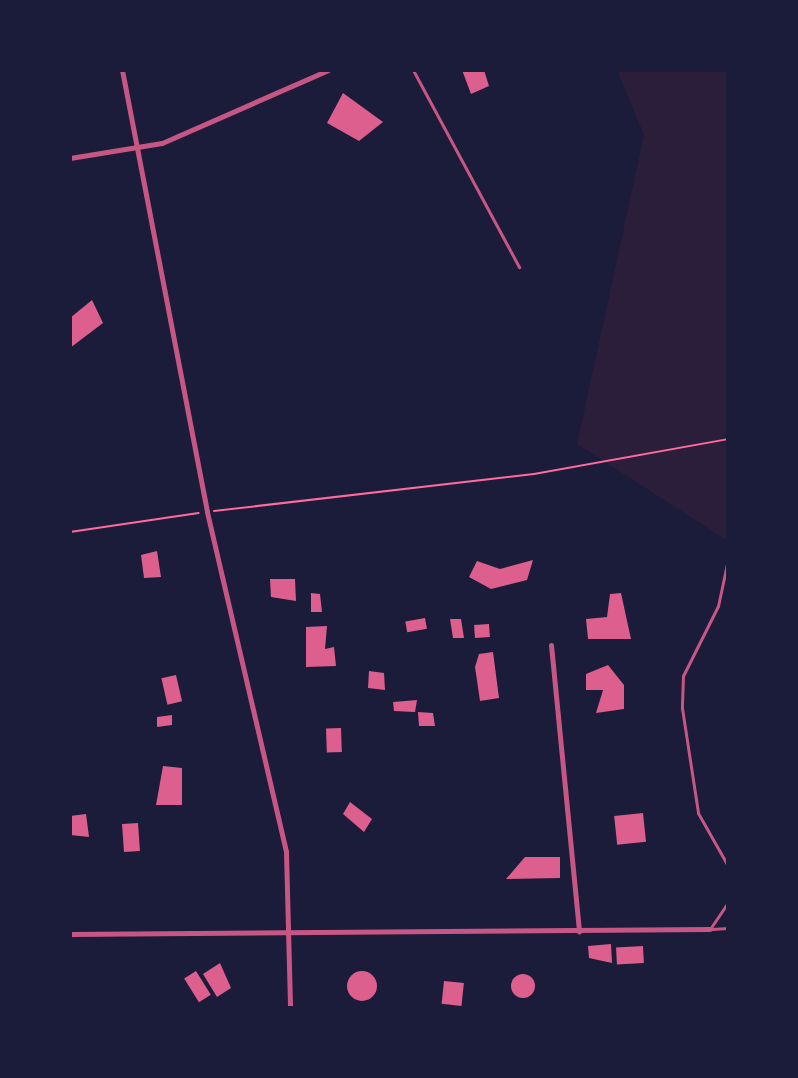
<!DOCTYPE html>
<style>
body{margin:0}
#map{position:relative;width:798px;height:1078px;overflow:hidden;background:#1b1b3a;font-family:Lato,sans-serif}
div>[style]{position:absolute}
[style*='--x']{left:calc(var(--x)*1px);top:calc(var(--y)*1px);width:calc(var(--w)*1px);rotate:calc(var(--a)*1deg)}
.green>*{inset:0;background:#2a1e3b}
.building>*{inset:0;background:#dd5f8e;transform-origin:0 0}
.round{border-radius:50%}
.path>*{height:2px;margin:-1px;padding:0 1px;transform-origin:1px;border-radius:1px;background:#ff6b9d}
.service>*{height:3px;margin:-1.5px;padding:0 1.5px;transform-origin:1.5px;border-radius:1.5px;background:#c65784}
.minor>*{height:5px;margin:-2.5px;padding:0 2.5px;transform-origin:2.5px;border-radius:2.5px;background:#c65784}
span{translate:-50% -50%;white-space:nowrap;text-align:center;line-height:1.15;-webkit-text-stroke:6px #1b1b3a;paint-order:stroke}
.frame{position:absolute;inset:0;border:72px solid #1b1b3a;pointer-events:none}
</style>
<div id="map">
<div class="green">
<i style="clip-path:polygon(617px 70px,728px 70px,728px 541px,577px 444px,644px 135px)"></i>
</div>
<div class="building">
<i style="clip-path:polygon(462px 70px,484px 70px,489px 86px,471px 94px)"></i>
<i style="clip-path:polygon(343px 93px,383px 122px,359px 141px,327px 123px)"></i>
<i style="clip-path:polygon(92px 300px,103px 323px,70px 348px,70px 318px)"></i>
<i style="clip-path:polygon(157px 551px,161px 577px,144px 578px,141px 555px)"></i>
<i style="clip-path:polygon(533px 560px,527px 580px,491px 589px,469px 577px,477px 561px,500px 569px)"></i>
<i style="clip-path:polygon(270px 579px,295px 579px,296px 601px,271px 597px)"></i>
<i style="clip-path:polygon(311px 593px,320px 594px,322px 612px,311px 612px)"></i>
<i style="clip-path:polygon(621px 593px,631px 639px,588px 639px,586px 619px,607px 617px,610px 594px)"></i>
<i style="left:425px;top:618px;width:11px;height:20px;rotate:80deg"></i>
<i style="clip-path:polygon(450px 619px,461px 619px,464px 638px,453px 638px)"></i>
<i style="left:489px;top:624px;width:13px;height:15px;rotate:86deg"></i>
<i style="clip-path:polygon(327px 626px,325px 649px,334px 647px,336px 666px,306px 667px,306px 627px)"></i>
<i style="clip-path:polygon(493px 652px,499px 698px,480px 701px,475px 667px,479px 654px)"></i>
<i style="clip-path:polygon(608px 665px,624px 685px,624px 709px,596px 713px,603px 690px,586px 690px,586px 674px)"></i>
<i style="clip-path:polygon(369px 671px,384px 673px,385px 690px,368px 688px)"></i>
<i style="left:176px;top:675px;width:27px;height:15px;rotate:77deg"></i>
<i style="clip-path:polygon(417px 700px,415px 712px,394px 711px,393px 702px)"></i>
<i style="clip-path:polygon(418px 712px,433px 713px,435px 726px,419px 726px)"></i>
<i style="clip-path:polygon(172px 715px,172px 725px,157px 727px,157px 717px)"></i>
<i style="left:341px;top:728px;width:24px;height:15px;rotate:88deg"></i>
<i style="clip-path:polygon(163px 766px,182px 768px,182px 805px,156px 805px)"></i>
<i style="clip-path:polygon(350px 802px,372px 819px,364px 832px,343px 814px)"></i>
<i style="left:643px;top:813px;width:29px;height:29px;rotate:84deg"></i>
<i style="clip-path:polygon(86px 814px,89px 837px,70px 835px,70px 816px)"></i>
<i style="left:138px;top:823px;width:28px;height:16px;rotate:86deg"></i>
<i style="clip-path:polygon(525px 857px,560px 857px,560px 878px,506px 879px)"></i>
<i style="clip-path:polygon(611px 944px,612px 963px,589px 958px,588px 946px)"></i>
<i style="left:643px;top:946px;width:17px;height:27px;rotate:87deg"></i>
<i style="clip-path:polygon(220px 963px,231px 988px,217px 997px,203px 974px)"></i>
<i style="left:196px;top:971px;width:28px;height:14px;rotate:58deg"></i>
<i class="round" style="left:347px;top:971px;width:30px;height:30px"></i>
<i class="round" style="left:511px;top:974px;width:24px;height:24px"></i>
<i style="left:444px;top:981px;width:20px;height:23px;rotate:6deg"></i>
</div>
<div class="path">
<i style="--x:214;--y:511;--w:322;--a:-6.6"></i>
<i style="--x:534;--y:474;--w:197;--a:-10.2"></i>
<i style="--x:70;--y:532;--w:130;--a:-8.4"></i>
</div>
<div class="service">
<i style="--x:413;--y:70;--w:224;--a:61.7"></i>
<i style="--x:728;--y:559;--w:48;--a:102"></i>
<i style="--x:718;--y:606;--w:78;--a:116.6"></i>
<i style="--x:683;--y:676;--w:32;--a:92"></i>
<i style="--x:682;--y:708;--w:106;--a:81.3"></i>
<i style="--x:698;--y:813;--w:61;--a:60.5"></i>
<i style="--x:710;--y:929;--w:32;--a:-56"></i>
<i style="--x:712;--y:929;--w:16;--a:-4"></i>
</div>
<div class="minor">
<i style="--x:122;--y:70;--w:450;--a:79.1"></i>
<i style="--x:207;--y:512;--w:349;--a:76.9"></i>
<i style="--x:286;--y:852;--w:156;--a:88.5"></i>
<i style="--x:70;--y:158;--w:93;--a:-9.3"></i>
<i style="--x:162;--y:143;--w:181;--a:-23.7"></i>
<i style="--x:551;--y:645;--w:288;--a:84.4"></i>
<i style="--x:70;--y:934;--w:640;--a:-0.45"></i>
</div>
<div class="frame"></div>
</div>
